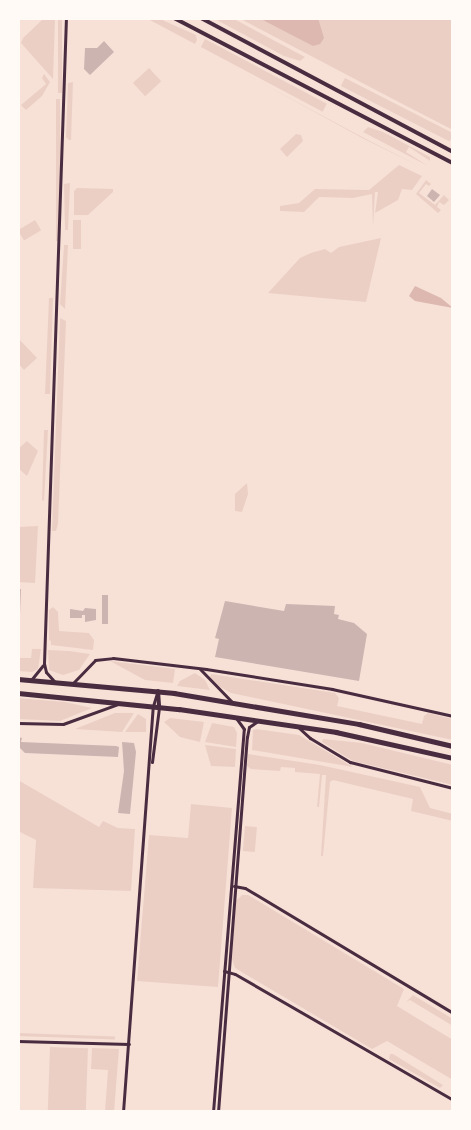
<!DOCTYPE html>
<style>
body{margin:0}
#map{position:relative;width:471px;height:1130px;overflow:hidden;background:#f7e1d7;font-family:Raleway,sans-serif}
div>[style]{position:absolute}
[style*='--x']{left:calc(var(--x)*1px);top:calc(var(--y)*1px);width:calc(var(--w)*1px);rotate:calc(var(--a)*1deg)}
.green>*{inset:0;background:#ebcfc5;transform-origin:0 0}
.water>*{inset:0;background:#dcb8b0}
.building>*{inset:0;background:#ccb4b1;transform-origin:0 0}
.minor>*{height:3px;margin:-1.5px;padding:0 1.5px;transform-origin:1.5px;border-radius:1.5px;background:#4a2c40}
.tertiary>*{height:4px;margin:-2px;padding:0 2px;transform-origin:2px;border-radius:2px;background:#4a2c40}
.secondary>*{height:4.5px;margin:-2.25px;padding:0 2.25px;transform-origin:2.25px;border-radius:2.25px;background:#4a2c40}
span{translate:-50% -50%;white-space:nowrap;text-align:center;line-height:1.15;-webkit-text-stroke:6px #fffaf5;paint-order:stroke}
.frame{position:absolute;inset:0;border:20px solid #fffaf5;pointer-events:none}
</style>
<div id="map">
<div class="green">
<i style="clip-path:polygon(146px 18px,158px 18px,196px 35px,197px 40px,195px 44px)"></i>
<i style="clip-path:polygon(213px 18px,232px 18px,305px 57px,300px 61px,284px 56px)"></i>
<i style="clip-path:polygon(239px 18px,453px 18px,453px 130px,391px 98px)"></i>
<i style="clip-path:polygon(43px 19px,55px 19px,53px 79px,21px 43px,23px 38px)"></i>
<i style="left:58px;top:20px;width:4px;height:73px"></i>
<i style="left:205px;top:39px;width:138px;height:9px;rotate:28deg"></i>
<i style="left:149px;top:68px;width:18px;height:22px;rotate:47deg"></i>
<i style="clip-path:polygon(241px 72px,364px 138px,425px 169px,364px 139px)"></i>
<i style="clip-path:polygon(44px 74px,50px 82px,42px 96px,26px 110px,21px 105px,46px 84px,42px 78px)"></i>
<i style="left:345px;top:78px;width:122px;height:9px;rotate:27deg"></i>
<i style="clip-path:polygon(73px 82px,71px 140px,69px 140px,66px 137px,68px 83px)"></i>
<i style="left:56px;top:99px;width:4px;height:142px"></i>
<i style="clip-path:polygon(368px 127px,383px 132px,430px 157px,430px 161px,409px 147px,406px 152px,428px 166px,363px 132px)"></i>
<i style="clip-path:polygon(296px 134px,301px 135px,303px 141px,287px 157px,280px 149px)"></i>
<i style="clip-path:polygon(399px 165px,422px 176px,412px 190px,402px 189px,398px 200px,375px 213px,378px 192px,375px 192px,373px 227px,372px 194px,353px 198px,319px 197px,304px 212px,280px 211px,280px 206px,299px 203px,315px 189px,369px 190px)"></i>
<i style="clip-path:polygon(426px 180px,431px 184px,429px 186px,426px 184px,419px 193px,435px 205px,444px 195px,449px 200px,444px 205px,439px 202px,437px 207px,441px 210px,438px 213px,416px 194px)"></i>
<i style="clip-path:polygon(70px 183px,68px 230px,65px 230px,64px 184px)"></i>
<i style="clip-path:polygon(77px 188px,113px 189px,113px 192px,88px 215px,74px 215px,74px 191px)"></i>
<i style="left:35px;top:220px;width:12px;height:20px;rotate:59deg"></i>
<i style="left:73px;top:220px;width:8px;height:29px"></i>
<i style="clip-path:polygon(381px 238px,366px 302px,268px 293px,300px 258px,311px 253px,325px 249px,331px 253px,339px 247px)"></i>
<i style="clip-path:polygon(64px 245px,68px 245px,65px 309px,60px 304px)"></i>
<i style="clip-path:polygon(49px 298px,53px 298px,50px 394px,45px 394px)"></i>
<i style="clip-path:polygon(60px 318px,66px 321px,58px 524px,56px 531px,52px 531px)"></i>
<i style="clip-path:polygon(18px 338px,37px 358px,24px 370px,18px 363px)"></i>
<i style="clip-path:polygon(44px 430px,48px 430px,44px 501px,42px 500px)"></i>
<i style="clip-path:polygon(27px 441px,38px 451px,27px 476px,18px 468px,18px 449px)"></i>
<i style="clip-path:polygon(247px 483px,248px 494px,242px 512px,235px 511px,235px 494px)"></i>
<i style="clip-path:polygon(38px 526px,35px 583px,18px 582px,18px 527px)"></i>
<i style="clip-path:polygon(53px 607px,58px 612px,59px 631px,89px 633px,94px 640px,93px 650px,51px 645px,51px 641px,49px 640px,49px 610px)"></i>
<i style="clip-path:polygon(32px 649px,41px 649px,38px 669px,32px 672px,18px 671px,18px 658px,31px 658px)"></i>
<i style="clip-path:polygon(48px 650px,69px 651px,90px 654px,79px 670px,63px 675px,49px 670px)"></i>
<i style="clip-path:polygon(110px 661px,175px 669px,173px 683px,145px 680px)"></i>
<i style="clip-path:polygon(195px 673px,205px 680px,210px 690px,177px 686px,180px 681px)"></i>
<i style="clip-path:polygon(211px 674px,335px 693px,339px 698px,337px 706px,422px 724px,424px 716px,428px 713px,453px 719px,453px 740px,231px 693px,215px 684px,210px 677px)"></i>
<i style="clip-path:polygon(18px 698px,65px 702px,92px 708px,60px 721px,18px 719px)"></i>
<i style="clip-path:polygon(115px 713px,134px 713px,122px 732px,75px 729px)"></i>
<i style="clip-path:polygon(138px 714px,146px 719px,146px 732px,125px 732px)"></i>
<i style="clip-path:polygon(170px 718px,204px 722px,200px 742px,180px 737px,164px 722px)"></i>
<i style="clip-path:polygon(212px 723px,234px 727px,237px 733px,236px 747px,205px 742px)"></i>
<i style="clip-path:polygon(256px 729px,299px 735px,353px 767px,252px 750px,253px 730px)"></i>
<i style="clip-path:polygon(323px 739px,362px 743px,453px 765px,453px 785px,353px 761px,322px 742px)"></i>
<i style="clip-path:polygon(205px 745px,236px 749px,235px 767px,211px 766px)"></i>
<i style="clip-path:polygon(248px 754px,320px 765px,420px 787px,430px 808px,453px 814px,453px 821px,411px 811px,413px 799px,333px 780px,330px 782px,323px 856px,321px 856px,326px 775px,322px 775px,319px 807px,317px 807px,320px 774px,295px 772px,295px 768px,281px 767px,280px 771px,251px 769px,247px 766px)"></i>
<i style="clip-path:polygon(18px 780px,99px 827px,103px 821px,118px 828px,135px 829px,131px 891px,33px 888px,36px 840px,18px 831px)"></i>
<i style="clip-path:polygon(191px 804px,232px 808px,218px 987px,137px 981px,149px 835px,188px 838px)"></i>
<i style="left:245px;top:826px;width:12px;height:25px;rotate:5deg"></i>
<i style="clip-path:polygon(242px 895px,248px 895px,404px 989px,397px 1006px,453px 1040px,453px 1080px,387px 1041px,372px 1049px,235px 968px,232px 959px,236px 901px)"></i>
<i style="clip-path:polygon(413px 995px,453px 1019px,453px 1026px,410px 1000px,406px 1002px)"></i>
<i style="left:18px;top:1033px;width:97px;height:3px;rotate:2deg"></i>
<i style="left:50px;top:1047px;width:38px;height:65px;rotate:2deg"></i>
<i style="clip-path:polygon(92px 1048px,119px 1049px,114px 1112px,105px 1112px,108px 1070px,91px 1069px)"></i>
<i style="clip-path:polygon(390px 1054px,393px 1054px,443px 1085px,440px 1088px,389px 1059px)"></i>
</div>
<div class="water">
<i style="clip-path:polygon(259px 18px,318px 18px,324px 38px,320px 44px,313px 46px)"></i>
<i style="clip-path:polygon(415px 286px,441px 298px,453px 308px,415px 301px,409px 296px)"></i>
</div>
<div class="building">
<i style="clip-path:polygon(104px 41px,114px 52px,90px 75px,84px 69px,85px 48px,97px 48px)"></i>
<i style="clip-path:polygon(432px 189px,440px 195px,434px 202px,427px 196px)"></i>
<i style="clip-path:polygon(18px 589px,21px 589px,20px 614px,18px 614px)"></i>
<i style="left:102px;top:595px;width:6px;height:29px"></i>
<i style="clip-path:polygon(225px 601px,284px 611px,286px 604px,335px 606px,334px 614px,339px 615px,338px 619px,354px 623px,367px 634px,359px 681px,215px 657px,219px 639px,215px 638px)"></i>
<i style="clip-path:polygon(85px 608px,96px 609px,96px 620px,85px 622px,85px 615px,82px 615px,82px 618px,70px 618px,70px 609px,83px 611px)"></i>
<i style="clip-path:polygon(18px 737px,22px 738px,21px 742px,116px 746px,119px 747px,118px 757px,25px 753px,18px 746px)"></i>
<i style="clip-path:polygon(122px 742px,134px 743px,136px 752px,130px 814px,118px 813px,124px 771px)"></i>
</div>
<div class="minor">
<i style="--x:200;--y:669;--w:45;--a:45.9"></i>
<i style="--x:31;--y:680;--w:19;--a:-51"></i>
<i style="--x:54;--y:681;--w:12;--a:-132"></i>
<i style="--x:46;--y:672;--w:9;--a:-103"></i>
<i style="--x:44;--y:663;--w:645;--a:-88.05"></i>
<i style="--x:73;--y:683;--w:32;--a:-46"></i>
<i style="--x:95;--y:660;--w:18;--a:-6"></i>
<i style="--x:113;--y:658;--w:94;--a:6.7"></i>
<i style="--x:206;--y:669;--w:128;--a:9"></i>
<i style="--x:332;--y:689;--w:124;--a:12.6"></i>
<i style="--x:18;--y:723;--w:45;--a:1.3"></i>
<i style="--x:63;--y:724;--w:59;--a:-20"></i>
<i style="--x:299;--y:728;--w:15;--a:42"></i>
<i style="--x:310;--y:738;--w:47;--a:31"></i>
<i style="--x:350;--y:762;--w:106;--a:14.2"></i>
<i style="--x:152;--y:762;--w:55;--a:-82.7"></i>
<i style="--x:234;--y:886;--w:11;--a:10"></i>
<i style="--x:245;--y:888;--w:243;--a:31"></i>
<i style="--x:224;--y:971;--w:11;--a:15"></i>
<i style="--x:235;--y:974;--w:252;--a:30"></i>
<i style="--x:18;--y:1041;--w:111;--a:1.5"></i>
<i style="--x:123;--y:1112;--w:407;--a:-85.8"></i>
<i style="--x:153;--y:706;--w:14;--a:-73"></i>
<i style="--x:213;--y:1112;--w:384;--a:-85.4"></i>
<i style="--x:244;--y:729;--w:14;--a:-126"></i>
<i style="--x:218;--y:1112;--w:376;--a:-85.6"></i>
<i style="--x:247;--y:737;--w:10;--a:-79"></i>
<i style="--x:249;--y:727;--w:11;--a:-34"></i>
</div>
<div class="tertiary">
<i style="--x:174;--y:18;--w:314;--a:27.5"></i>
<i style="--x:201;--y:18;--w:285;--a:28"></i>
<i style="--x:158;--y:691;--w:16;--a:86"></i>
</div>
<div class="secondary">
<i style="--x:18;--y:679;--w:157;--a:5.1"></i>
<i style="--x:174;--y:693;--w:188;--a:9.5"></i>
<i style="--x:359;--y:724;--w:97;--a:13.2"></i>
<i style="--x:18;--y:693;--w:162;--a:5.7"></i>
<i style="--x:179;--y:709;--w:159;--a:8.3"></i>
<i style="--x:336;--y:732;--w:120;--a:12.5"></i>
</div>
<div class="frame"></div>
</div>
